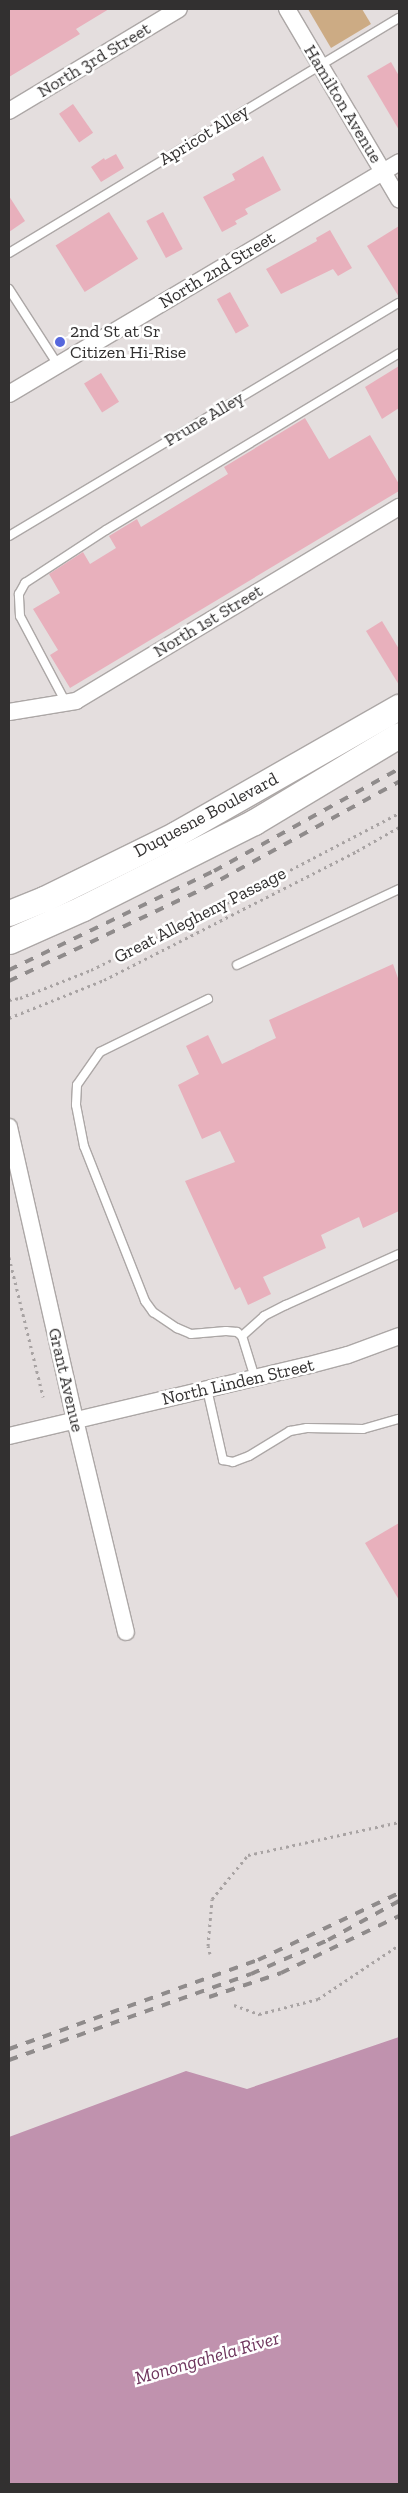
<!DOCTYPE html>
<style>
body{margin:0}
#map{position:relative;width:408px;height:2493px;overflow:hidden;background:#e4dede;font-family:"Zilla Slab",serif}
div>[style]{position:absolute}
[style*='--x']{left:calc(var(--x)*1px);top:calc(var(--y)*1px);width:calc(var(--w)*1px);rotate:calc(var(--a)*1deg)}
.green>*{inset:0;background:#ccab84}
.water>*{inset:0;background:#c092ae}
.building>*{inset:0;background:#e8b0bc;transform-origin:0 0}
.path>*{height:3px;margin-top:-1.5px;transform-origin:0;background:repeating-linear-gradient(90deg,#a8a3a3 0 2.5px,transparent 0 6.5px)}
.roads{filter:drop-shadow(1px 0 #aca7a6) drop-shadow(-1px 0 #aca7a6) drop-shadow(0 1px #aca7a6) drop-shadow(0 -1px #aca7a6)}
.service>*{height:8px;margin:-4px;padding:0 4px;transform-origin:4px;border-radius:4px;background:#fff}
.minor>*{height:16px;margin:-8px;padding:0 8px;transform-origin:8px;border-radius:8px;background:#fff}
.primary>*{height:25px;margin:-12.5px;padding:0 12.5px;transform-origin:12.5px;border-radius:12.5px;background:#fff}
.rail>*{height:4px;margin-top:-2px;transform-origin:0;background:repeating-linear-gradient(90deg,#8f8b8b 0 9px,transparent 0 18px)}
.dots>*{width:14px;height:14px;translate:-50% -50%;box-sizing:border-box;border:2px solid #fff;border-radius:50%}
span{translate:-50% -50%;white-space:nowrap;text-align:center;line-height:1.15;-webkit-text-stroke:5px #fff;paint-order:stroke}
.street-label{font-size:18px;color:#323030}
.poi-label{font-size:18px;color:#323030}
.left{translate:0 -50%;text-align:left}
.water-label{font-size:19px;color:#6e345c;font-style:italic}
.frame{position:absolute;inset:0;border:10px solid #323030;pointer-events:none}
</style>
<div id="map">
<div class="green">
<i style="clip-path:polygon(308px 9px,362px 9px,371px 24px,331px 48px)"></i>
</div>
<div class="water">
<i style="clip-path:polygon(399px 2037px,399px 2484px,9px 2484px,9px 2137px,186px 2071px,247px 2089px)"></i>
</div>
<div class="building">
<i style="clip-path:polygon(9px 9px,109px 9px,76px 29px,80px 34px,9px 77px)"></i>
<i style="clip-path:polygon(391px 62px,399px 76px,399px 130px,367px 76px)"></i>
<i style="left:73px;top:104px;width:35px;height:17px;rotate:55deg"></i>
<i style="clip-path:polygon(116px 154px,124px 168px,101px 182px,91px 167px,104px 158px,105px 160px)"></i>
<i style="clip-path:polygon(263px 156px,281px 190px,245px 209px,248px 214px,235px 221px,237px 224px,222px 232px,203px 197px,235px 180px,232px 174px)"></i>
<i style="clip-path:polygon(9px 196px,25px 221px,9px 232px)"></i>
<i style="left:109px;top:212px;width:55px;height:63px;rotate:58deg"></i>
<i style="left:163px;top:212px;width:42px;height:19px;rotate:62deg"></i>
<i style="clip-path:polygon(399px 226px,399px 297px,367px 246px)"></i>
<i style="clip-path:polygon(330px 230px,352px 268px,338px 276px,333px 269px,281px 294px,266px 269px,317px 241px,316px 238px)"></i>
<i style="left:230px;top:292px;width:39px;height:15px;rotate:61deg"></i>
<i style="clip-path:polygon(399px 366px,399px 408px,382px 419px,365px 387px)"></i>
<i style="left:101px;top:373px;width:34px;height:20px;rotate:58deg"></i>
<i style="clip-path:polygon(305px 418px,329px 459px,370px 435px,399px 484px,399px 491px,70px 688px,50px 655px,58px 650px,33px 609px,60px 593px,49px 574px,83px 552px,90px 564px,116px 548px,109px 536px,137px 519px,141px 527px,228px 474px,224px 467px)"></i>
<i style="clip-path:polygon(382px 621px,399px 649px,399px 685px,366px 631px)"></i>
<i style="clip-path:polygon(393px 964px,399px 981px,399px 1211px,363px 1228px,359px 1217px,321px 1235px,326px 1248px,263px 1277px,271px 1294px,248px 1305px,240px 1287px,235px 1290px,185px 1181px,235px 1162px,220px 1131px,202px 1139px,178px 1085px,199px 1074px,186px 1046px,208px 1035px,222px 1064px,276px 1038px,269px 1020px)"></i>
<i style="clip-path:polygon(399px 1523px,399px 1600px,365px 1543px)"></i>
</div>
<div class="path">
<i style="--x:9;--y:1000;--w:11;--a:-10"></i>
<i style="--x:20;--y:998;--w:76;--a:-21.5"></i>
<i style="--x:91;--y:970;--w:152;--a:-26.2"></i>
<i style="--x:227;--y:903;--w:194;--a:-27.6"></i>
<i style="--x:9;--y:1018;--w:102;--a:-21.8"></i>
<i style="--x:104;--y:980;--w:284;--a:-27"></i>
<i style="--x:357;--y:851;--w:48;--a:-29.7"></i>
<i style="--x:9;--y:1257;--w:144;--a:76.3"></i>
<i style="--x:210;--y:1954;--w:8;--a:-104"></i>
<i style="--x:208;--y:1946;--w:47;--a:-85.1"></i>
<i style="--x:212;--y:1899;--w:57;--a:-50.7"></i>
<i style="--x:248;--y:1855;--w:155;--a:-12.3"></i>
<i style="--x:234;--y:2005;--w:27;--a:20"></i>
<i style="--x:259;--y:2014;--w:61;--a:-14.3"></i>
<i style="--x:318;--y:1999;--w:97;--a:-33.7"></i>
</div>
<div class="roads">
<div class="service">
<i style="--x:9;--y:253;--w:455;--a:-31.1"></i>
<i style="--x:9;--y:289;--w:90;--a:57.2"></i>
<i style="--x:9;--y:536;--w:454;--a:-30.9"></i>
<i style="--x:66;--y:703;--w:98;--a:-117.9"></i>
<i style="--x:20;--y:616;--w:22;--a:-93"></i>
<i style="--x:19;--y:594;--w:13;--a:-61"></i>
<i style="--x:25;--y:583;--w:97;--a:-33.2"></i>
<i style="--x:106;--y:530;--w:342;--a:-31.1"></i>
<i style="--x:237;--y:965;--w:179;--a:-25.1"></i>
<i style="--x:208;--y:999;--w:120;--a:153.9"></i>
<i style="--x:100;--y:1052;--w:40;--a:124.9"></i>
<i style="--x:77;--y:1085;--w:20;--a:93"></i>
<i style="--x:76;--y:1105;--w:42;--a:79"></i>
<i style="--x:84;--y:1146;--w:167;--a:68.5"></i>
<i style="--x:145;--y:1301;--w:14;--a:54"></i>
<i style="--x:153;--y:1312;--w:29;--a:34"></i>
<i style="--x:177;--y:1328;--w:15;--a:23"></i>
<i style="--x:191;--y:1334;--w:35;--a:-5"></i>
<i style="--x:226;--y:1331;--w:11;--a:5"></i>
<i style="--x:237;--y:1332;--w:6;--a:39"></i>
<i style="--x:242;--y:1336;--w:44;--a:72.8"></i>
<i style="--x:242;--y:1336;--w:30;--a:-42"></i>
<i style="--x:264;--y:1316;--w:25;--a:-27"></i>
<i style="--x:286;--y:1305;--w:124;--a:-24.3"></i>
<i style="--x:207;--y:1389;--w:73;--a:77.3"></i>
<i style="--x:223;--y:1460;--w:10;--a:11"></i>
<i style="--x:233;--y:1462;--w:17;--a:-21"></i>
<i style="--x:249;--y:1456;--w:48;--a:-31.4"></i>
<i style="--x:290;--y:1431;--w:17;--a:-10"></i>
<i style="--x:307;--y:1428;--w:56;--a:1"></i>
<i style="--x:363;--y:1429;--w:37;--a:-16"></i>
</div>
<div class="minor">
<i style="--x:287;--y:9;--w:221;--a:59.5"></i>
<i style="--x:9;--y:111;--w:198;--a:-31"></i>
<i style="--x:9;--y:394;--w:454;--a:-30.7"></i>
<i style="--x:9;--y:712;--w:68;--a:-9.3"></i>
<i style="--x:76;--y:701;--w:377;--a:-31"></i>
<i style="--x:9;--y:1127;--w:300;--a:77.3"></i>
<i style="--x:75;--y:1420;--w:218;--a:76.5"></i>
<i style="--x:9;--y:1436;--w:305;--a:-13.3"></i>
<i style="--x:306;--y:1366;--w:43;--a:-14.7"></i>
<i style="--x:348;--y:1355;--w:54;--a:-20.4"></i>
</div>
<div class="primary">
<i style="--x:9;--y:913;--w:38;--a:-22"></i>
<i style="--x:44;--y:899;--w:147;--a:-26.2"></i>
<i style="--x:176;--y:834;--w:257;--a:-29.7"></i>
<i style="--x:9;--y:941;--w:81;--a:-24"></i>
<i style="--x:83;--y:908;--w:191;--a:-26.7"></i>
<i style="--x:254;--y:822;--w:169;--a:-31"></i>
</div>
</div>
<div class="rail">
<i style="--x:9;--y:970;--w:228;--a:-25.8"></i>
<i style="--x:214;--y:871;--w:211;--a:-28.9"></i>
<i style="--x:9;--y:981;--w:217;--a:-25.4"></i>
<i style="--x:205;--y:888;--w:221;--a:-28.7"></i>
<i style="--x:209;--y:1997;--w:76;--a:-18.4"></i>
<i style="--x:281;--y:1973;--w:131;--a:-25.8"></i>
<i style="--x:9;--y:2049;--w:264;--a:-19.7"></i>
<i style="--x:258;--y:1960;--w:156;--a:-25.4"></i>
<i style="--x:9;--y:2060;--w:257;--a:-19.6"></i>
<i style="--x:251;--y:1974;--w:84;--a:-23.8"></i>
<i style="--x:328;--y:1940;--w:81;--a:-28.8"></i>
</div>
<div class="dots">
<i style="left:60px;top:342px;background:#5667dd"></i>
</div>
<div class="street-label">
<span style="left:94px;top:60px;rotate:-31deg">North 3rd Street</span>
<span style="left:343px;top:104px;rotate:59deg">Hamilton Avenue</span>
<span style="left:204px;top:135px;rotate:-31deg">Apricot Alley</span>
<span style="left:217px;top:270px;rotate:-31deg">North 2nd Street</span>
<span style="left:204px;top:419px;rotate:-31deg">Prune Alley</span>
<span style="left:208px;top:621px;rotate:-31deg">North 1st Street</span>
<span style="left:206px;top:815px;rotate:-28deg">Duquesne Boulevard</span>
<span style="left:200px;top:915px;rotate:-27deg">Great Allegheny Passage</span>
<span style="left:66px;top:1380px;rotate:77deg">Grant Avenue</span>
<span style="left:238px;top:1382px;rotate:-13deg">North Linden Street</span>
</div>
<div class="poi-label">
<span class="left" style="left:70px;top:342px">2nd St at Sr<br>Citizen Hi-Rise</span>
</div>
<div class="water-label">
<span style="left:207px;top:2358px;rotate:-16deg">Monongahela River</span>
</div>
<div class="frame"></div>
</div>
